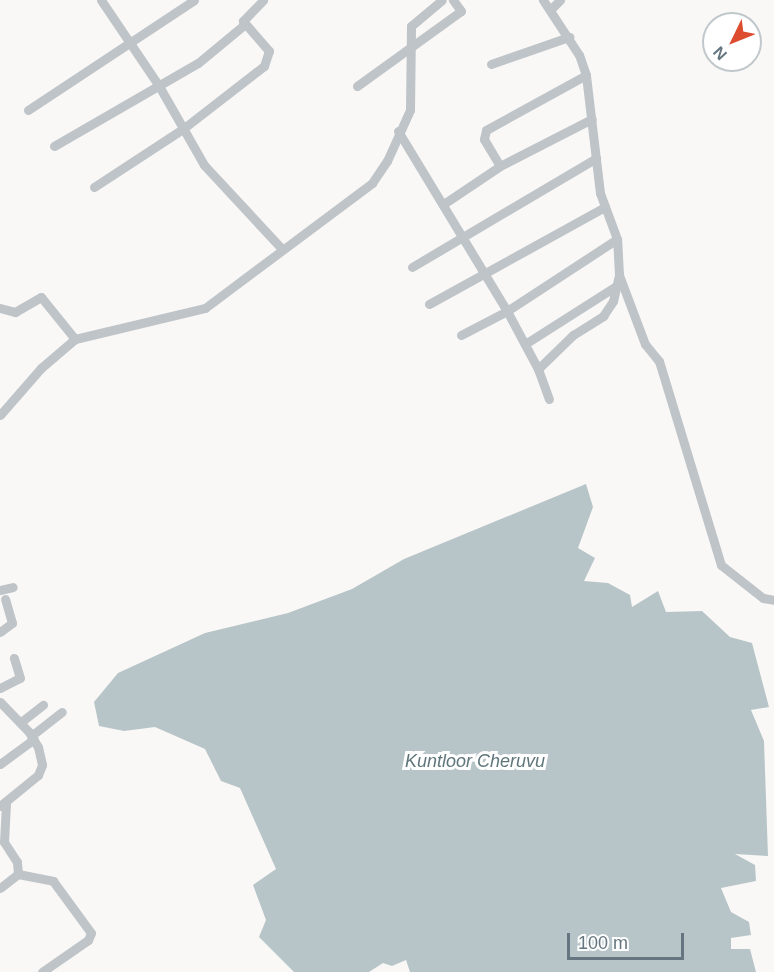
<!DOCTYPE html>
<style>
body{margin:0}
#map{position:relative;width:774px;height:972px;overflow:hidden;background:#f9f8f6;font-family:Arial,sans-serif}
div>[style]{position:absolute}
[style*='--x']{left:calc(var(--x)*1px);top:calc(var(--y)*1px);width:calc(var(--w)*1px);rotate:calc(var(--a)*1deg)}
.water>*{inset:0;background:#b8c5c8}
.street>*{height:9px;margin:-4.5px;padding:0 4.5px;transform-origin:4.5px;border-radius:4.5px;background:#bfc4c8}
span{translate:-50% -50%;white-space:nowrap;text-align:center;line-height:1.15;-webkit-text-stroke:6px #fff;paint-order:stroke}
.water-label{font-size:18px;color:#5f767b;font-style:italic}
.north{position:absolute;left:702px;top:12px;width:60px;height:60px;box-sizing:border-box;background:#fff;border:2px solid #c1c8cc;border-radius:50%;rotate:227deg;font-size:16px;font-weight:700;line-height:24px;text-align:center;color:#657680}
.north::after{content:'';display:block;margin:auto;width:21px;height:27px;background:#de4c30;clip-path:polygon(50% 0,100% 100%,50% 72%,0 100%)}
.scale{position:absolute;left:567px;top:933px;width:117px;height:27px;box-sizing:border-box;border:3px solid #657680;border-top:0;padding-left:8px;font-size:18px;line-height:21px;white-space:nowrap;color:#657680;-webkit-text-stroke:4px #fff;paint-order:stroke}
</style>
<div id="map">
<div class="water">
<i style="clip-path:polygon(586px 484px,593px 507px,578px 548px,595px 558px,584px 581px,608px 583px,630px 595px,632px 607px,658px 591px,666px 612px,702px 611px,730px 637px,752px 643px,769px 707px,751px 710px,764px 741px,768px 856px,735px 854px,755px 865px,756px 881px,721px 888px,731px 912px,749px 922px,751px 935px,731px 938px,731px 949px,750px 949px,756px 972px,410px 972px,406px 960px,392px 966px,383px 963px,369px 972px,294px 972px,259px 937px,266px 920px,253px 885px,276px 869px,240px 788px,221px 781px,205px 749px,155px 727px,124px 731px,99px 726px,94px 702px,118px 673px,205px 633px,288px 613px,352px 589px,404px 559px)"></i>
</div>
<div class="street">
<i style="--x:101;--y:0;--w:104;--a:56"></i>
<i style="--x:159;--y:86;--w:91;--a:60.3"></i>
<i style="--x:204;--y:165;--w:115;--a:47.1"></i>
<i style="--x:551;--y:9;--w:13;--a:-45"></i>
<i style="--x:491;--y:64;--w:83;--a:-19.1"></i>
<i style="--x:357;--y:86;--w:128;--a:-35.8"></i>
<i style="--x:461;--y:11;--w:14;--a:-126"></i>
<i style="--x:28;--y:110;--w:199;--a:-33.5"></i>
<i style="--x:398;--y:131;--w:210;--a:58.8"></i>
<i style="--x:507;--y:311;--w:66;--a:61.9"></i>
<i style="--x:538;--y:369;--w:32;--a:70"></i>
<i style="--x:54;--y:146;--w:166;--a:-30"></i>
<i style="--x:198;--y:63;--w:60;--a:-39.6"></i>
<i style="--x:500;--y:166;--w:31;--a:-121"></i>
<i style="--x:484;--y:139;--w:9;--a:-77"></i>
<i style="--x:486;--y:130;--w:114;--a:-28.8"></i>
<i style="--x:94;--y:187;--w:108;--a:-33.2"></i>
<i style="--x:184;--y:128;--w:101;--a:-37.8"></i>
<i style="--x:264;--y:66;--w:16;--a:-72"></i>
<i style="--x:269;--y:51;--w:40;--a:-131"></i>
<i style="--x:243;--y:21;--w:29;--a:-46"></i>
<i style="--x:445;--y:203;--w:66;--a:-33.9"></i>
<i style="--x:500;--y:166;--w:103;--a:-27.1"></i>
<i style="--x:412;--y:267;--w:214;--a:-30.6"></i>
<i style="--x:619;--y:275;--w:74;--a:69.4"></i>
<i style="--x:645;--y:344;--w:22;--a:51"></i>
<i style="--x:659;--y:361;--w:213;--a:73.1"></i>
<i style="--x:721;--y:565;--w:53;--a:38.2"></i>
<i style="--x:763;--y:598;--w:11;--a:10"></i>
<i style="--x:429;--y:304;--w:201;--a:-28.9"></i>
<i style="--x:0;--y:308;--w:16;--a:15"></i>
<i style="--x:15;--y:312;--w:30;--a:-30"></i>
<i style="--x:41;--y:297;--w:54;--a:51"></i>
<i style="--x:461;--y:335;--w:52;--a:-27.6"></i>
<i style="--x:507;--y:311;--w:131;--a:-33.2"></i>
<i style="--x:525;--y:344;--w:108;--a:-32.5"></i>
<i style="--x:538;--y:369;--w:49;--a:-44.2"></i>
<i style="--x:573;--y:335;--w:36;--a:-32"></i>
<i style="--x:603;--y:316;--w:18;--a:-56"></i>
<i style="--x:613;--y:301;--w:27;--a:-77"></i>
<i style="--x:619;--y:275;--w:36;--a:-93"></i>
<i style="--x:617;--y:239;--w:49;--a:-110.3"></i>
<i style="--x:600;--y:193;--w:119;--a:-96.8"></i>
<i style="--x:586;--y:75;--w:21;--a:-109"></i>
<i style="--x:579;--y:55;--w:66;--a:-123.2"></i>
<i style="--x:0;--y:415;--w:62;--a:-48.9"></i>
<i style="--x:41;--y:368;--w:45;--a:-40.5"></i>
<i style="--x:75;--y:339;--w:134;--a:-13.4"></i>
<i style="--x:205;--y:308;--w:209;--a:-36.8"></i>
<i style="--x:372;--y:183;--w:27;--a:-56"></i>
<i style="--x:387;--y:161;--w:56;--a:-65.7"></i>
<i style="--x:410;--y:110;--w:84;--a:-89.3"></i>
<i style="--x:411;--y:26;--w:40;--a:-40"></i>
<i style="--x:0;--y:590;--w:13;--a:-13"></i>
<i style="--x:0;--y:632;--w:15;--a:-37"></i>
<i style="--x:12;--y:623;--w:25;--a:-106"></i>
<i style="--x:0;--y:688;--w:22;--a:-27"></i>
<i style="--x:20;--y:678;--w:21;--a:-107"></i>
<i style="--x:0;--y:702;--w:42;--a:46"></i>
<i style="--x:29;--y:732;--w:17;--a:59"></i>
<i style="--x:38;--y:747;--w:18;--a:77"></i>
<i style="--x:42;--y:765;--w:11;--a:112"></i>
<i style="--x:38;--y:775;--w:49;--a:140.8"></i>
<i style="--x:21;--y:722;--w:28;--a:-38"></i>
<i style="--x:31;--y:736;--w:39;--a:-38"></i>
<i style="--x:0;--y:764;--w:42;--a:-36.3"></i>
<i style="--x:18;--y:874;--w:36;--a:11"></i>
<i style="--x:53;--y:881;--w:64;--a:53.8"></i>
<i style="--x:91;--y:933;--w:8;--a:113"></i>
<i style="--x:88;--y:940;--w:56;--a:145.2"></i>
<i style="--x:0;--y:888;--w:23;--a:-38"></i>
<i style="--x:18;--y:874;--w:12;--a:-95"></i>
<i style="--x:17;--y:862;--w:24;--a:-123"></i>
<i style="--x:4;--y:842;--w:39;--a:-87"></i>
</div>
<div class="water-label">
<span style="left:475px;top:761px">Kuntloor Cheruvu</span>
</div>
<div class="north">N</div>
<div class="scale">100 m</div>
</div>
